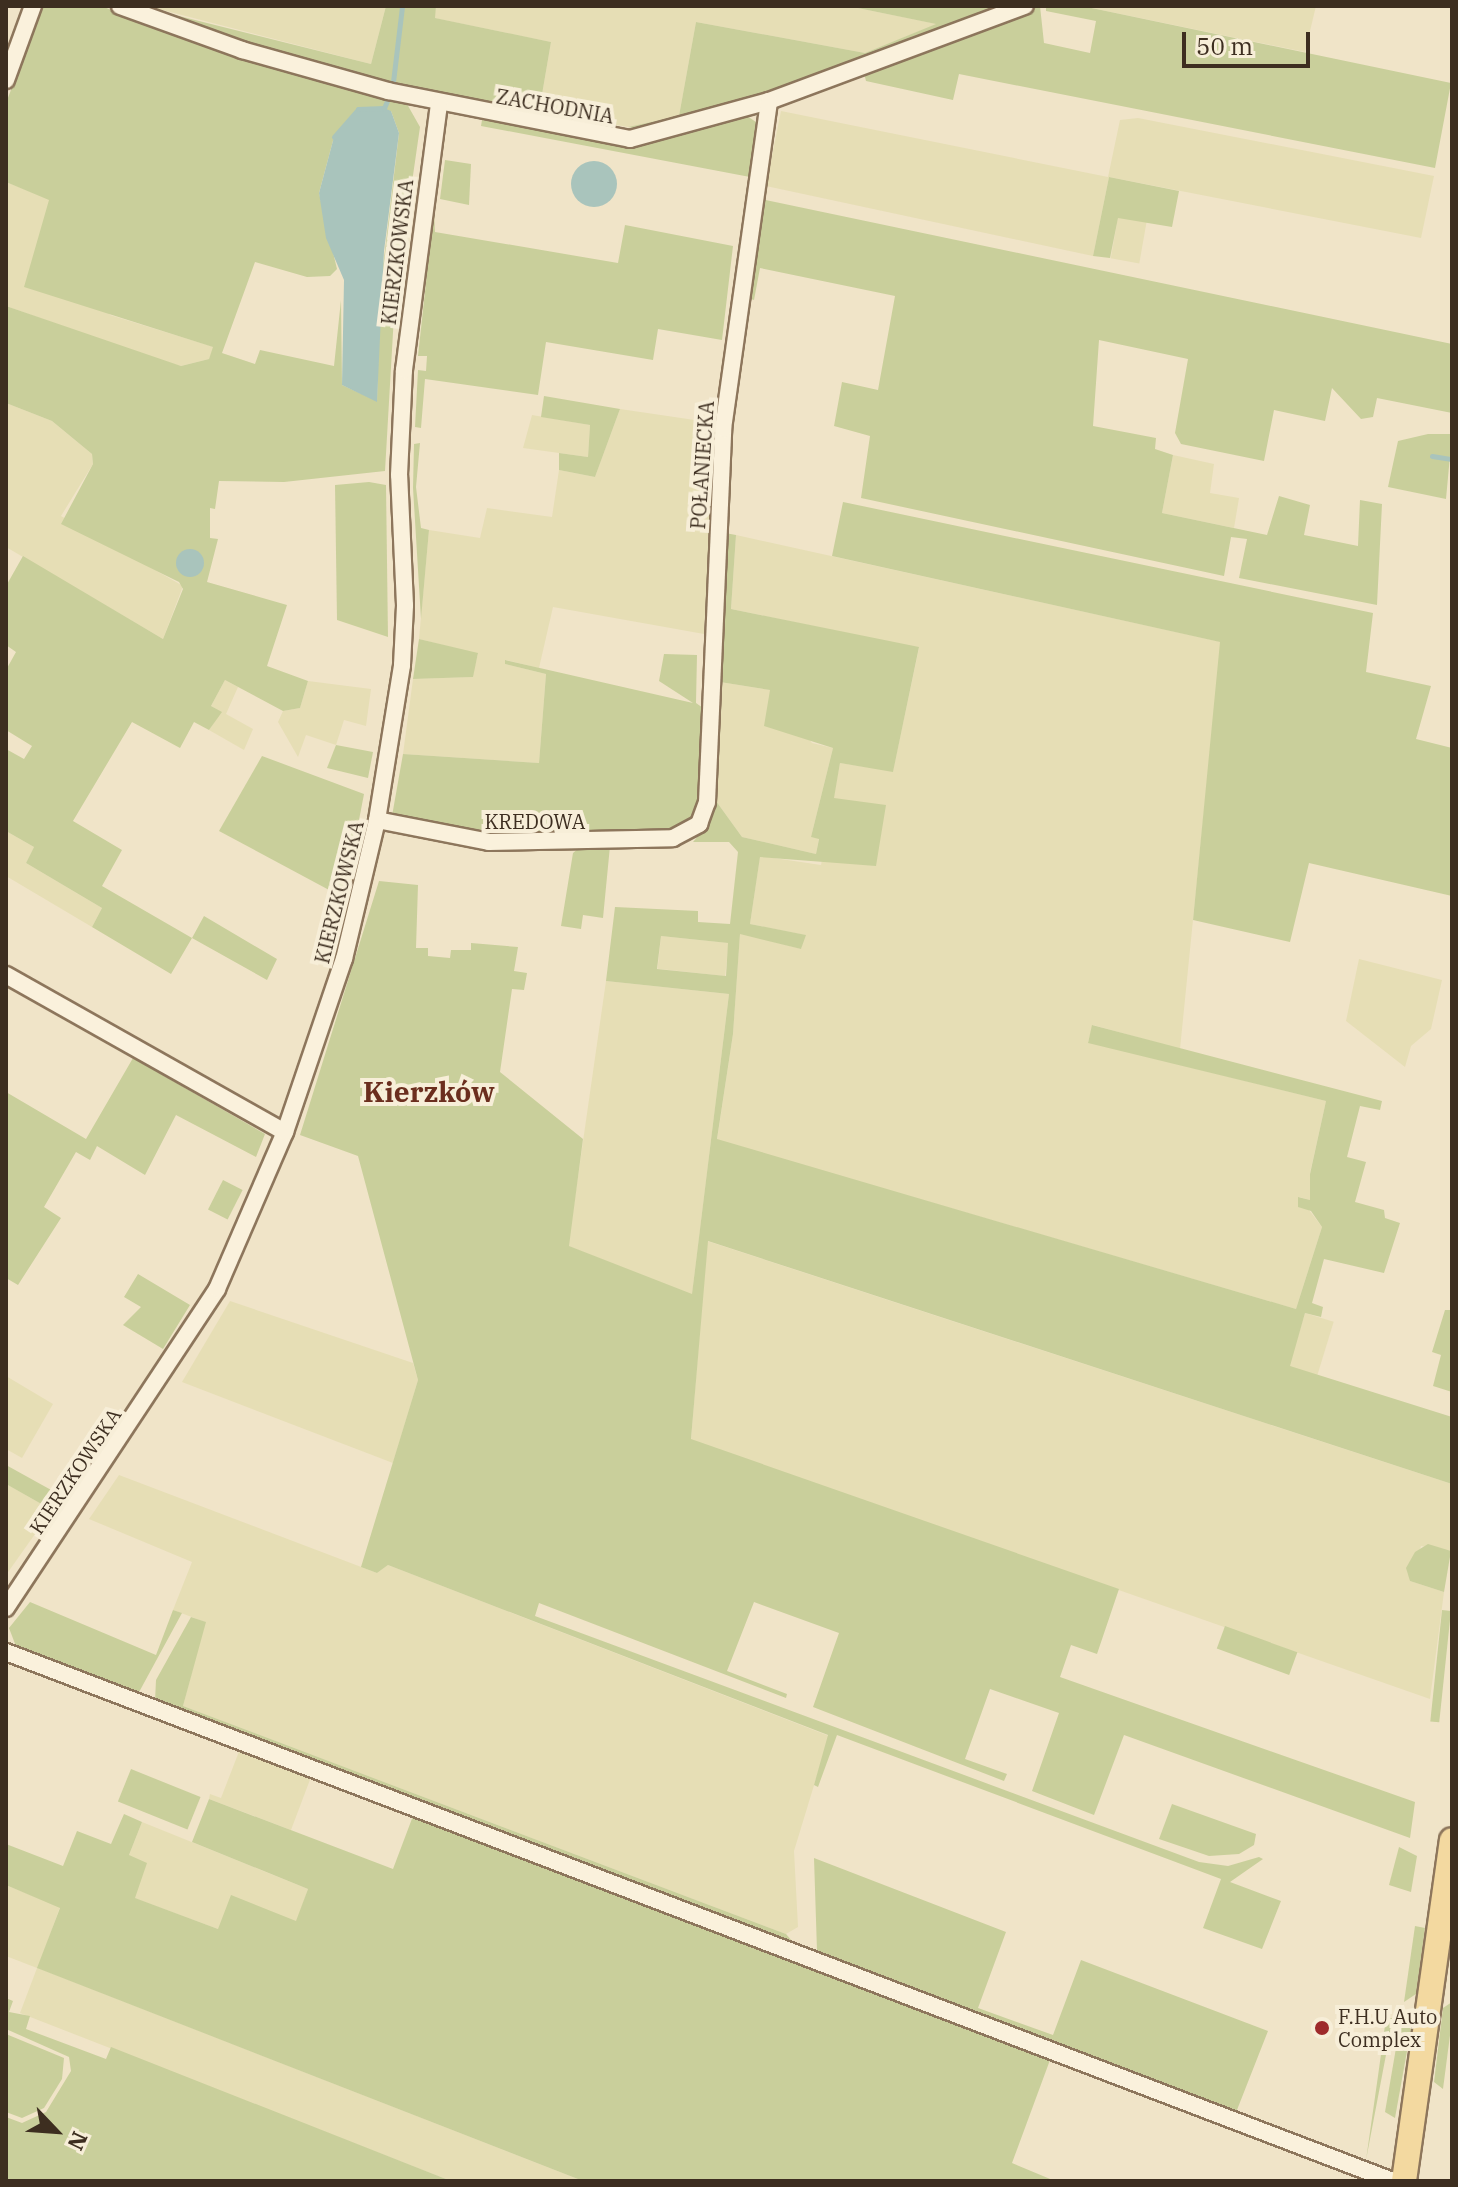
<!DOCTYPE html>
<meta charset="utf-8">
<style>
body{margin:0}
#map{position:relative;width:1458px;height:2187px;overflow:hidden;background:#f0e4c8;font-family:"IBM Plex Serif",serif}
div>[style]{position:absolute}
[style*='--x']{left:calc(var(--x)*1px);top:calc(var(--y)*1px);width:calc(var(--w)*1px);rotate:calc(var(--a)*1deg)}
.farmland>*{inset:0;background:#e6deb5;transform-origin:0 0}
.green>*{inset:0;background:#c9cf9b;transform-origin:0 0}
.water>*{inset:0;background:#a9c4bc}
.round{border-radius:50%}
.stream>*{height:5px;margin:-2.5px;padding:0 2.5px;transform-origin:2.5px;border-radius:2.5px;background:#a9c4bc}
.roads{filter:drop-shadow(2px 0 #8d765c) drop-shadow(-2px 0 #8d765c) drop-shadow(0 2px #8d765c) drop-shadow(0 -2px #8d765c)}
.minor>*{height:16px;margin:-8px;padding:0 8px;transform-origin:8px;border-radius:8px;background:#faf1dc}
.primary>*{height:24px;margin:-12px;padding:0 12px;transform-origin:12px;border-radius:12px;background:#f3d9a0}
.dots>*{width:22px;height:22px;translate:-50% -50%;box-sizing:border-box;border:4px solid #f7eed8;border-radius:50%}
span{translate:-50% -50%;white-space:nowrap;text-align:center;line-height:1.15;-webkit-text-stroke:8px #f7eed8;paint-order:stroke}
.street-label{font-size:20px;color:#3d2e20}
.poi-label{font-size:20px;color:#3d2e20}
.left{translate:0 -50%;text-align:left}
.district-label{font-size:28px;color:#6b2e1e;font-weight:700}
.frame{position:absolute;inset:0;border:8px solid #3d2e20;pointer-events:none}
.north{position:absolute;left:16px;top:2091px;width:80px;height:80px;-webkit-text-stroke:6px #f7eed8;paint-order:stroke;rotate:115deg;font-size:22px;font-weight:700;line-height:32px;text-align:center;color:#3d2e20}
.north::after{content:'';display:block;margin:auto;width:28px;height:36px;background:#3d2e20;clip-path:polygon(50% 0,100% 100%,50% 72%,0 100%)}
.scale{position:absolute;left:1182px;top:32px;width:128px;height:36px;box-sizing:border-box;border:4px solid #3d2e20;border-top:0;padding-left:10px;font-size:24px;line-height:28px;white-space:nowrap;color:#3d2e20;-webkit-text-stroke:6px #f7eed8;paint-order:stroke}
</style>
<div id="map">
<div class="farmland">
<i style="clip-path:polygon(147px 6px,386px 6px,371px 64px)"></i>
<i style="clip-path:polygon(436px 6px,848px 6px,937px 24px,865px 53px,696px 22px,679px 116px,628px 127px,539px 112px,551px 42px,434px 18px)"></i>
<i style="clip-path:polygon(1082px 6px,1316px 6px,1305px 52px)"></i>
<i style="clip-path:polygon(781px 111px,1108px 177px,1120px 120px,1138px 118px,1434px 176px,1421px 238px,1109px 177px,1093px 256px,766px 186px)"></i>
<i style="clip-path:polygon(6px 182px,49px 199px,110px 315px,214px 347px,209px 359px,181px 366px,164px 362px,6px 306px)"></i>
<i style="left:1118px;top:217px;width:29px;height:42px;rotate:10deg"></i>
<i style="clip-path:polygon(6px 403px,52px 421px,92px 454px,93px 464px,61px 516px,183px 586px,163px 639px,6px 547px)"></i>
<i style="clip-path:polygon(620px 409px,715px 423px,704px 634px,553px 607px,539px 668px,506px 660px,505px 664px,546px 674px,539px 763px,403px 754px,413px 679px,472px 677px,478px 654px,419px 639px,429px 530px,480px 538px,487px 508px,552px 517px,559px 470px,595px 477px)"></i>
<i style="clip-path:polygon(532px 415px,590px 425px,588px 457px,523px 448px)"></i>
<i style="clip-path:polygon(1173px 455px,1214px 464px,1210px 493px,1239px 498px,1234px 528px,1162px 513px)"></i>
<i style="clip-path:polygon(736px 535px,1221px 642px,1180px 1049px,1093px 1025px,1088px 1042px,1326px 1101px,1310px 1173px,1310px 1200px,1299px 1197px,1322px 1227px,1296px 1309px,717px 1140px,733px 1034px,740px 933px,801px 949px,805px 935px,750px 924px,760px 856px,821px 865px,840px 763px,893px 771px,919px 648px,731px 609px)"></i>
<i style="clip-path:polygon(225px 680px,238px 687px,226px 714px,253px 729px,244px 750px,209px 730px,221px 712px,211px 706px)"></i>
<i style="clip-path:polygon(308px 681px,371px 689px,366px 726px,344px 720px,336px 745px,306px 735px,298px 757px,278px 722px,283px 711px,300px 708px)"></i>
<i style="clip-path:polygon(720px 682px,771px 690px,812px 743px,833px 748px,811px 837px,819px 838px,816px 854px,742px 837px,716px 801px)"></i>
<i style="clip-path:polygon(6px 831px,34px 847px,26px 863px,102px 908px,92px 927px,6px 876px)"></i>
<i style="left:661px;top:936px;width:68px;height:33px;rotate:6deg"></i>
<i style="clip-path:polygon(1359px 959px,1442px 980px,1431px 1029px,1411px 1046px,1405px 1067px,1346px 1021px)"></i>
<i style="clip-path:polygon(606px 981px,729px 994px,692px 1295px,568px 1246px)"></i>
<i style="clip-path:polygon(707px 1241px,1452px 1484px,1451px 1551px,1421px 1546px,1410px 1581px,1444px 1592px,1430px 1699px,691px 1440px)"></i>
<i style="clip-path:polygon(230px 1301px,413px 1363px,418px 1380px,393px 1463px,182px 1382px)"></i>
<i style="left:1305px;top:1313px;width:30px;height:56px;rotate:17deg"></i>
<i style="clip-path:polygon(6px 1376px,53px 1404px,22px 1458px,6px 1449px)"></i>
<i style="clip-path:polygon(119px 1475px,377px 1573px,388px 1565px,829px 1736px,794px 1851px,798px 1927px,786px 1934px,183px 1706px,205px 1622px,173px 1610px,192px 1562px,89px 1519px)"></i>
<i style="clip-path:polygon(6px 1484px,52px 1510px,6px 1575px)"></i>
<i style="clip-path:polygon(240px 1749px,311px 1777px,291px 1830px,209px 1799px,210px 1794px,221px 1798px)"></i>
<i style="clip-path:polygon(142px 1822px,308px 1889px,297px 1921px,218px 1929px,134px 1898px,129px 1855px)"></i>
<i style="clip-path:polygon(6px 1885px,60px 1907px,38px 1968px,583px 2181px,451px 2181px,20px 2013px,37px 1968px,6px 1956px)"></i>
</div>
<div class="green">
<i style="clip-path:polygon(43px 6px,101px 6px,240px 58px,407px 104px,420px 127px,397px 286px,381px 284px,399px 133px,391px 111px,358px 109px,334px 137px,319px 193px,337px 269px,330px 276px,307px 277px,255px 262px,222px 353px,255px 364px,260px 350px,334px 366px,341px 300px,342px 385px,377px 401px,380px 295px,395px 298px,385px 471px,284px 482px,219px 481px,215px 509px,210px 508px,210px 538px,218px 539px,207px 582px,287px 605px,267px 666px,308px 681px,300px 708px,283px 711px,225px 680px,211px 706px,222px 712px,209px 730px,194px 722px,180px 748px,132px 722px,73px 821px,122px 850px,102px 886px,192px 938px,204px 916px,277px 959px,267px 980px,192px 938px,171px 974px,92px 927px,102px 908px,26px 863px,34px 847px,6px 831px,6px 749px,24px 759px,32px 746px,6px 730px,6px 670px,16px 652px,6px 645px,6px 586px,23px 556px,163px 639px,183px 589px,179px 582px,61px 524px,93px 464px,92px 454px,52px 421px,6px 403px,6px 306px,181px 366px,209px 359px,213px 347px,24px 287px,49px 200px,6px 182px,6px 103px)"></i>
<i style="clip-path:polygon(386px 6px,436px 6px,435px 18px,551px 42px,539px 112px,594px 124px,606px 122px,601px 128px,429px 93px,298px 59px,167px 13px,371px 64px)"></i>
<i style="clip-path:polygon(848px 6px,996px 6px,784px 87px,639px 129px,628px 127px,679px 116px,696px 22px,865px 53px,936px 24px)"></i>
<i style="clip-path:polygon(1040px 6px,1044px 43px,1090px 53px,1096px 21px,1046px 11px,1046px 6px,1082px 6px,1451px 83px,1435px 168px,959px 74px,953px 100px,866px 81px,864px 73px)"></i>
<i style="clip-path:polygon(744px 114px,759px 124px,750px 177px,481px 126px,482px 120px,641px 146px)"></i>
<i style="clip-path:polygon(445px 160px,471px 164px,469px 205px,440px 199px)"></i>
<i style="clip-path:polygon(1109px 177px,1179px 191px,1172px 227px,1118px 218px,1110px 258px,1093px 256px)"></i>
<i style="clip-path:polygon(761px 199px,1452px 344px,1452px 413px,1377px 398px,1373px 417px,1361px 419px,1332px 388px,1325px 421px,1274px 410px,1264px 461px,1181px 444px,1175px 433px,1188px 359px,1099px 340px,1093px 426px,1156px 438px,1155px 449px,1173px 455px,1162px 513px,1267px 535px,1279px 496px,1310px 505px,1304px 535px,1358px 546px,1360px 500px,1382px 504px,1377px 605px,1239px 578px,1247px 539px,1231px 537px,1224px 576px,861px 498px,870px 436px,834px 426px,842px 382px,878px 390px,895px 296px,760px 268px,754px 300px,745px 297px)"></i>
<i style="clip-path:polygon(434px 209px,435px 232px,618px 263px,625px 225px,733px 246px,722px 340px,658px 329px,653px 360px,546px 342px,538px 395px,425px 379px,421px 428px,415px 427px,418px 370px,426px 371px,427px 356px,418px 356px)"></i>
<i style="clip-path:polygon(544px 396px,620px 409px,595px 477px,559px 470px,559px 453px,588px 457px,590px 425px,541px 417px)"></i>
<i style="clip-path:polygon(1428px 434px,1452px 434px,1446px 499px,1388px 487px,1398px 441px)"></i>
<i style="clip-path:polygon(420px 443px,416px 487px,421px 528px,429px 530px,421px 619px,413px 488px,414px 444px)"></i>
<i style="clip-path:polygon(369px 482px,386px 485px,388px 637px,337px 620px,335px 485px)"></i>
<i style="clip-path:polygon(843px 502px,1373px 613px,1366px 672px,1431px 686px,1416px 739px,1452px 748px,1452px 896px,1309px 863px,1290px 942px,1193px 920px,1220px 642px,832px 556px)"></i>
<i style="clip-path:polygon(evenodd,725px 533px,736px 535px,731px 609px,919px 647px,893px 772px,840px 763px,834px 798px,886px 805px,876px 866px,760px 857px,750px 924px,806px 935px,801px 949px,740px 934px,733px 1034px,717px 1139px,1296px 1309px,1322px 1227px,1311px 1211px,1298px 1207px,1298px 1197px,1310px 1200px,1310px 1174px,1326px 1101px,1088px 1043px,1092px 1025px,1382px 1101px,1380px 1110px,1360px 1106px,1347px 1157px,1366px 1162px,1355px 1202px,1384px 1210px,1385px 1218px,1400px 1223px,1384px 1273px,1324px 1259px,1312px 1303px,1323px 1307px,1321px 1317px,1305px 1313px,1290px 1366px,1452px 1417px,1452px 1484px,708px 1241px,691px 1439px,1119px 1589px,1097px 1654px,1071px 1645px,1060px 1677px,1415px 1802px,1410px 1838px,1124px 1735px,1094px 1815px,1032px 1791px,1059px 1713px,990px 1689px,965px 1759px,1007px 1774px,1004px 1781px,813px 1707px,839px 1633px,754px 1602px,727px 1671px,787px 1694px,786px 1698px,539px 1603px,535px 1616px,1199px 1862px,1228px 1866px,1259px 1857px,1263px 1859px,1230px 1882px,1281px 1901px,1262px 1949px,1203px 1928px,1221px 1879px,837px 1735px,818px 1787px,814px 1785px,828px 1735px,388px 1565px,377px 1573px,361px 1567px,418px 1380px,358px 1156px,300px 1135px,379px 881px,418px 885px,416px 948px,428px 948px,428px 956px,450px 958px,451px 950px,471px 950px,471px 943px,518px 947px,514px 971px,527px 973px,524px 990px,512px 989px,500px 1072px,583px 1139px,569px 1246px,692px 1294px,729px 994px,606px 981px,615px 907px,698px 911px,698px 922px,730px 924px,738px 852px,729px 842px,693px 842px,710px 822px,716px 801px,742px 837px,816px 854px,819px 839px,811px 837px,833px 748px,764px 726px,770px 690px,720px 682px,725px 533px,661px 936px,728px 943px,726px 976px,657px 969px,661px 936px)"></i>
<i style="clip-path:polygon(419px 639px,478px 653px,473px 677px,413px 679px)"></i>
<i style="clip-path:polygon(664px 654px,697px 655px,696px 703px,703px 708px,701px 795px,696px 812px,684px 825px,668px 831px,507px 834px,392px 816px,403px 754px,539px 763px,546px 674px,505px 664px,505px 660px,693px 703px,659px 681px)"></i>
<i style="clip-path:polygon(336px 745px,373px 752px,368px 778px,327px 768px)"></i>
<i style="clip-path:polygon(262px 756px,364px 794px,344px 898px,219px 831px)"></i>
<i style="clip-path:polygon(610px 846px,603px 918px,583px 915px,581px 929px,561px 926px,573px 853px,579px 848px)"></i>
<i style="clip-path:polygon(133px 1058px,265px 1134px,256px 1157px,176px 1115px,145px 1175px,97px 1146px,90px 1160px,76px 1152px,44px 1207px,61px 1218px,18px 1285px,6px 1278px,6px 1092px,86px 1139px)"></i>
<i style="left:223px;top:1180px;width:22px;height:33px;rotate:27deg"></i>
<i style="clip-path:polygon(138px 1274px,190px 1305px,163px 1349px,123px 1325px,141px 1307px,124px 1297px)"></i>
<i style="clip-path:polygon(1445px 1310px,1452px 1310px,1452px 1392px,1433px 1386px,1441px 1355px,1432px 1352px)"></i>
<i style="clip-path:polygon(6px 1465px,62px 1496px,52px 1510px,6px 1484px)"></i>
<i style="clip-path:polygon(1428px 1544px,1451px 1551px,1444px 1592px,1410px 1581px,1406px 1568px,1415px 1552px)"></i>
<i style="clip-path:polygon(30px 1602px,156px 1655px,173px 1610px,182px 1613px,138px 1694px,17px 1649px,9px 1628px)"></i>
<i style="left:1442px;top:1610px;width:9px;height:112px;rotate:6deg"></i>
<i style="clip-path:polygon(191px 1617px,206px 1622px,183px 1706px,786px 1934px,792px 1941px,155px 1701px,156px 1680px)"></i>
<i style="left:1225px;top:1626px;width:77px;height:24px;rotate:20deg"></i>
<i style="left:131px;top:1769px;width:75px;height:35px;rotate:22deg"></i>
<i style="clip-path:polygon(209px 1799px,393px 1869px,413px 1816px,425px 1817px,811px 1962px,1050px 2060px,1012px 2163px,1055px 2181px,583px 2181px,37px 1968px,60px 1908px,6px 1885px,6px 1844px,63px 1866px,77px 1831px,111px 1844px,124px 1814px,142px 1822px,129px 1855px,147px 1863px,135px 1898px,218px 1929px,231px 1895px,296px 1921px,308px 1889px,192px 1842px)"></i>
<i style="clip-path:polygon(1172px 1804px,1256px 1834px,1254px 1845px,1239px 1854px,1209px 1856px,1159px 1839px)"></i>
<i style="clip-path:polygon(1399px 1847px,1417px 1856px,1411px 1892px,1389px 1885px)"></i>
<i style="clip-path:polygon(814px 1858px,1006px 1932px,978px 2008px,1053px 2035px,1081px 1960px,1268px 2031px,1235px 2115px,817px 1951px)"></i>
<i style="clip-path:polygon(1415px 1926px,1425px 1928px,1416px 1994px,1404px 2002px)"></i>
<i style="clip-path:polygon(6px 1998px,13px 2001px,9px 2012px,30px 2016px,26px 2029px,106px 2059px,111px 2047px,451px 2181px,6px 2181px,6px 2117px,22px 2123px,46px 2112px,71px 2071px,69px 2057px,6px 2029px)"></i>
<i style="clip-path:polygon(1452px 2002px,1452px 2020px,1443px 2089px,1434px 2082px,1443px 2008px)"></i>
<i style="clip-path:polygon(1386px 2018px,1393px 2018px,1366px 2160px,1378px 2076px)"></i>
<i style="clip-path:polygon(1401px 2019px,1411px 2029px,1395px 2118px,1385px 2112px)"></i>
<i style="clip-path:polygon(6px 2034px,64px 2058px,62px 2079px,44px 2108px,22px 2118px,6px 2112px)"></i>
</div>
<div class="water">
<i style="clip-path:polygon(384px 108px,391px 111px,399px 133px,384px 251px,377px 402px,342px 385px,344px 280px,326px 238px,319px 193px,334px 137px,358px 109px)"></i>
<i class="round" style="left:571px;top:161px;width:46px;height:46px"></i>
<i class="round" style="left:176px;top:549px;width:28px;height:28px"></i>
</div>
<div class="stream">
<i style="--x:393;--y:82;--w:77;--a:-83.2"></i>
<i style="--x:334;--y:137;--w:37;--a:-49"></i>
<i style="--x:358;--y:109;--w:26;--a:-2"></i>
<i style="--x:384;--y:108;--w:8;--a:-67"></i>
<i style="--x:1432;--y:456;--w:20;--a:9"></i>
</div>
<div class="roads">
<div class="minor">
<i style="--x:120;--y:6;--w:130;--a:19.8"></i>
<i style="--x:242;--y:50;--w:152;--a:15.7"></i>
<i style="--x:388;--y:91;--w:247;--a:11.2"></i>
<i style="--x:630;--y:139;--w:144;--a:-15.3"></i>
<i style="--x:769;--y:101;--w:273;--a:-20.4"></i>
<i style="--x:6;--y:80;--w:79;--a:-70"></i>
<i style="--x:377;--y:820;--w:114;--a:11.1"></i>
<i style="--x:489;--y:842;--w:184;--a:-1.2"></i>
<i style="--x:673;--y:838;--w:30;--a:-28"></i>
<i style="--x:699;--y:824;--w:23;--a:-70"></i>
<i style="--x:707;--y:802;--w:373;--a:-87.5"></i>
<i style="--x:723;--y:429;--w:331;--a:-82"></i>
<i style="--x:6;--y:975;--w:320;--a:29.4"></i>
<i style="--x:6;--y:1608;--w:382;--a:-56.5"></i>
<i style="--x:217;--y:1289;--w:171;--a:-66.6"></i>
<i style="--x:285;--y:1132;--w:183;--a:-71.2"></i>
<i style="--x:344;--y:959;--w:143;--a:-76.6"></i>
<i style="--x:377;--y:820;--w:157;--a:-80.8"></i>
<i style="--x:402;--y:665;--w:60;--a:-87.1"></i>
<i style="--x:405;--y:605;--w:130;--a:-92.6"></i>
<i style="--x:399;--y:475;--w:105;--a:-87.3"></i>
<i style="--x:404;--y:370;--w:268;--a:-82.5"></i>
<i style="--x:6;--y:1652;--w:1484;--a:20.88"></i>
</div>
<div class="primary">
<i style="--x:1404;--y:2181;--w:344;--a:-82"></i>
</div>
</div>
<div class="dots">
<i style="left:1322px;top:2028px;background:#9e2a2b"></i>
</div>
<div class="street-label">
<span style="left:555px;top:106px;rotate:10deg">ZACHODNIA</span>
<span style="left:397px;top:252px;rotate:-83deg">KIERZKOWSKA</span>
<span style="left:702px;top:465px;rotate:-86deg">POŁANIECKA</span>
<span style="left:535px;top:821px">KREDOWA</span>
<span style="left:339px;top:892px;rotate:-76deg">KIERZKOWSKA</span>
<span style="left:75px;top:1471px;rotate:-56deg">KIERZKOWSKA</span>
</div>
<div class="poi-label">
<span class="left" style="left:1338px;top:2028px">F.H.U Auto<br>Complex</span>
</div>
<div class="district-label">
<span style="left:429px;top:1092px">Kierzków</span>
</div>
<div class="frame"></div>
<div class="north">N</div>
<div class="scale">50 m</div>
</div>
